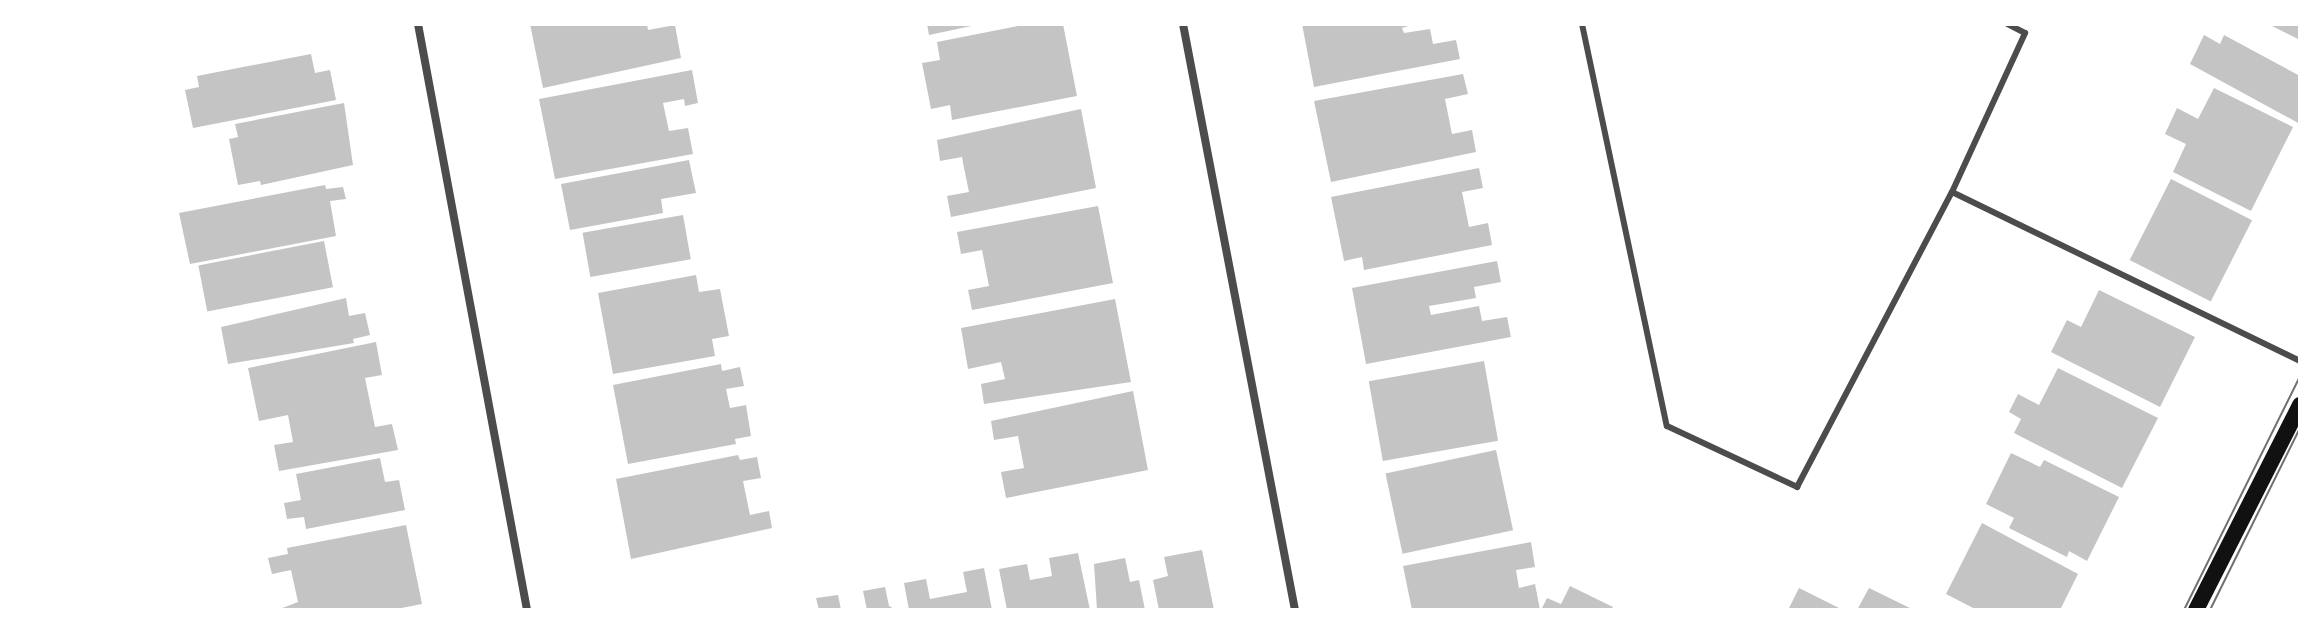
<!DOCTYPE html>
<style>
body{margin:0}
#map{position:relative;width:2324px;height:634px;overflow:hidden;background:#fff;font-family:"Nunito Sans",sans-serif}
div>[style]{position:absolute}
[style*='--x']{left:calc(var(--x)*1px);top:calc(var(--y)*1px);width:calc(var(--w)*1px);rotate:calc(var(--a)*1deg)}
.building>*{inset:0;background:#c4c4c4;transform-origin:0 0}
.service>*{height:6px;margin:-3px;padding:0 3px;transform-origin:3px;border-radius:3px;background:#4c4c4c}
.minor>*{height:8px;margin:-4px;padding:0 4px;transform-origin:4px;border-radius:4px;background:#4c4c4c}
.secondary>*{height:16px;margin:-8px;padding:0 8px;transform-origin:8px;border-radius:8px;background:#111}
.tram>*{height:2px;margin:-1px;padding:0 1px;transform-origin:1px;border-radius:1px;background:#707070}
span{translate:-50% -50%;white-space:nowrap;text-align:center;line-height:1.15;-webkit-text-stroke:6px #fff;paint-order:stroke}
.frame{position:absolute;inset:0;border:26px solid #fff;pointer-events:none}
</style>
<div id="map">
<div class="building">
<i style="clip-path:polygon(530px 24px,647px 24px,648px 30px,675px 25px,681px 58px,543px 88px)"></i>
<i style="clip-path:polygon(927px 24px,976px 24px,976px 25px,929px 35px)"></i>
<i style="clip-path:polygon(1028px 24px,1063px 24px,1077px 96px,952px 120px,950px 105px,931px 109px,922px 63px,940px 60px,937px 42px)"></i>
<i style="clip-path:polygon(1302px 24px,1415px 24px,1402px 28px,1404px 33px,1430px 29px,1433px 44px,1456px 40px,1460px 59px,1314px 87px)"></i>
<i style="clip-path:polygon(2268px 24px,2300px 24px,2300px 40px)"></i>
<i style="clip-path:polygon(2204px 35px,2220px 44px,2224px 35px,2300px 76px,2300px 124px,2190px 64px)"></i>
<i style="clip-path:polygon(311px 54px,315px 73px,330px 70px,336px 100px,193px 128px,185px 90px,199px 87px,197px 76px)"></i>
<i style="clip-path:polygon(692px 70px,698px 103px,685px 106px,684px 99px,663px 103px,669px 131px,688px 128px,693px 154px,555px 179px,539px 99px)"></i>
<i style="clip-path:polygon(1463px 74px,1468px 94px,1445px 99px,1452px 134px,1472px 130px,1476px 152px,1331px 182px,1314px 101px)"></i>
<i style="clip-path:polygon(2214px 88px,2293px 127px,2251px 211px,2173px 172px,2186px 144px,2165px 134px,2177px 108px,2198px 119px)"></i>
<i style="clip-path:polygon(344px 103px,353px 165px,261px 185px,260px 181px,238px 185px,229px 139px,238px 137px,235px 124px)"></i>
<i style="clip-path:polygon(1081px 109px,1096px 188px,951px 217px,947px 196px,969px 192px,963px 163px,962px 157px,940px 161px,937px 140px)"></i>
<i style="clip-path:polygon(689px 160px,696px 193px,661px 199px,663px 213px,570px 230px,561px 184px)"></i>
<i style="clip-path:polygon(1479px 168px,1483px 188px,1462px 192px,1469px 227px,1488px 223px,1492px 245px,1364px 270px,1362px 257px,1344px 261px,1331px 197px)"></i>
<i style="left:2171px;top:179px;width:91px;height:91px;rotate:27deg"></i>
<i style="clip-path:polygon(325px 185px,326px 189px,343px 187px,346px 199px,330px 201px,336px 236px,190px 264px,179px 213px)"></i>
<i style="clip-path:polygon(1098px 206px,1113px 283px,972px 310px,968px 290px,989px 286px,982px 250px,961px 254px,957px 232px)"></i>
<i style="left:683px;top:215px;width:45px;height:102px;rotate:80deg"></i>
<i style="left:324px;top:241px;width:47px;height:128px;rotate:79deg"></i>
<i style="clip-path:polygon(1497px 261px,1501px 282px,1474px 287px,1476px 298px,1429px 306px,1431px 315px,1479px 306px,1482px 321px,1507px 317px,1511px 337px,1366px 364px,1352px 288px)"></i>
<i style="clip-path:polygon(696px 275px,699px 292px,720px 289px,729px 336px,712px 339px,715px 356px,613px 374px,598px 293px)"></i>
<i style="clip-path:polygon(2099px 290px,2195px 337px,2160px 407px,2051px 352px,2067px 320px,2081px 327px)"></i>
<i style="clip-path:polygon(346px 298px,349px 316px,365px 313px,370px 335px,353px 339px,354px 343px,228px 364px,221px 327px)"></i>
<i style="clip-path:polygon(1115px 299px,1131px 382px,984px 404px,981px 384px,1005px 379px,1001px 362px,968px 369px,961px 328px)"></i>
<i style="clip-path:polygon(376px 342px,382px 375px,365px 378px,375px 427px,392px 424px,398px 450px,279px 471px,274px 445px,293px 442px,288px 415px,259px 421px,248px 368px)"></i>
<i style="left:1484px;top:361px;width:81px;height:117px;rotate:80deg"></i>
<i style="clip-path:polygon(721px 364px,722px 371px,740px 367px,744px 386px,726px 389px,730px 408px,746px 405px,751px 436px,735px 439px,736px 444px,628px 464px,613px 385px)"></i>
<i style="clip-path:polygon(2058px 368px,2158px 418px,2122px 488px,2014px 433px,2021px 419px,2009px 412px,2018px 394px,2039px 405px)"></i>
<i style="clip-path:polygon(1133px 391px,1148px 470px,1006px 498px,1001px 472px,1024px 468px,1018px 436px,994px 440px,991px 421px)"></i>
<i style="left:1496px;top:450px;width:82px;height:113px;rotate:78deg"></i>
<i style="clip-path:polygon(2011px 453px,2040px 467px,2044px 460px,2119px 497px,2087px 561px,2069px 551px,2067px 557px,2009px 528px,2014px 518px,1986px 504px)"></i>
<i style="clip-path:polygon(738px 455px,740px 460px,757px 457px,761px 478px,743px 481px,750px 515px,769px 511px,772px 528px,631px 559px,616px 479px)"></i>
<i style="clip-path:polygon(380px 458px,385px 482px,399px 480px,405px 510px,306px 529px,304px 517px,287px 519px,284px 503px,301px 500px,296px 474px)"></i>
<i style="clip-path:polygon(1982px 523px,2078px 574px,2060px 610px,1977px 610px,1946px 594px)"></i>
<i style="clip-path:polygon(406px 525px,422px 604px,391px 610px,277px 610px,298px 602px,291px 570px,272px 574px,268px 558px,288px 554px,287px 548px)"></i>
<i style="clip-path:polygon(1531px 542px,1535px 567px,1516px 570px,1519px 588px,1535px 584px,1540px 610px,1412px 610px,1403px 566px)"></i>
<i style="clip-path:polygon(1202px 550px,1214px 610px,1159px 610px,1153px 580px,1168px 576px,1164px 557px)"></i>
<i style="clip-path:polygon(1078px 553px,1090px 610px,1007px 610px,999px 569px,1027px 564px,1030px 580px,1052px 576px,1049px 558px)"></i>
<i style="clip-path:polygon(1125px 558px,1130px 582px,1139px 580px,1145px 610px,1097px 610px,1094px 564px)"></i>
<i style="clip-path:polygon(984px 568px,992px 610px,909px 610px,904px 583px,926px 579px,930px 599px,967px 592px,963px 572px)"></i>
<i style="clip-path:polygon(1570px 586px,1613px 607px,1611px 610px,1541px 610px,1547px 598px,1561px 604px)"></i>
<i style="clip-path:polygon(885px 587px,889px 606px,896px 610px,867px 610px,863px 591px)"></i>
<i style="clip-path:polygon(1799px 588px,1843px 610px,1788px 610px)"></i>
<i style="clip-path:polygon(1869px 588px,1914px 610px,1857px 610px)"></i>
<i style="clip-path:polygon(838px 595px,841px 610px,819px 610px,816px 598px)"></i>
</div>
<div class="service">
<i style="--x:1582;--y:24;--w:411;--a:78.1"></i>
<i style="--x:1667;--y:426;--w:144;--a:25.1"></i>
<i style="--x:1797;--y:487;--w:333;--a:-62.3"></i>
<i style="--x:1952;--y:192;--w:175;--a:-65.3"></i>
<i style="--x:2025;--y:33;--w:20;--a:-153"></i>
<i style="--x:1952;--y:192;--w:387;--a:25.9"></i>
</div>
<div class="minor">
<i style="--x:418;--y:24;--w:596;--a:79.46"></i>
<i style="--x:1183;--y:24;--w:597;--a:79.18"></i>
</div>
<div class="secondary">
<i style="--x:2196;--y:610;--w:230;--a:-63.1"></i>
</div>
<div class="tram">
<i style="--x:2184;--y:610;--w:261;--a:-63.6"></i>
<i style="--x:2210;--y:610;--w:203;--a:-63.7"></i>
</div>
<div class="frame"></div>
</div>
